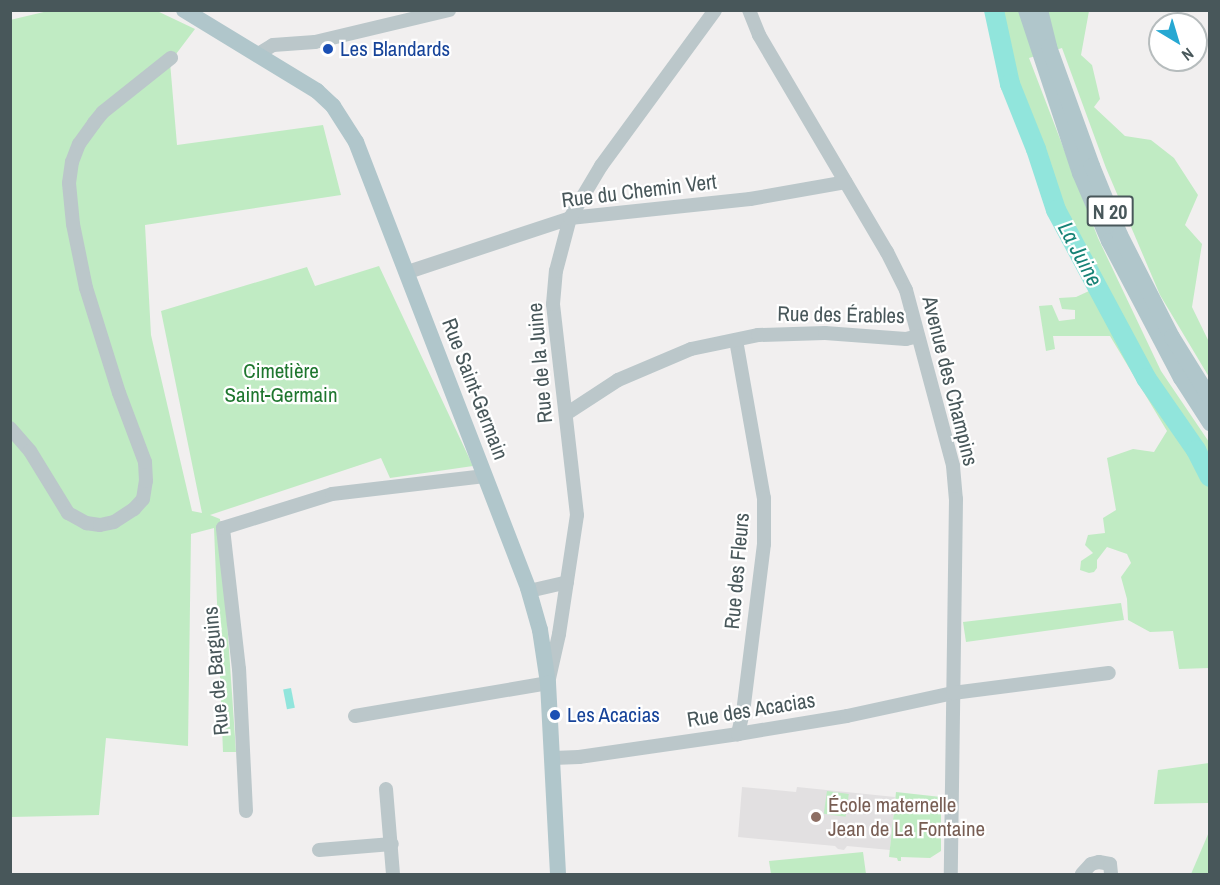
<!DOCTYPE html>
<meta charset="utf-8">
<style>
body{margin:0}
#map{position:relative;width:1220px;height:885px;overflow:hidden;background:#f1efef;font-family:"Archivo Narrow",sans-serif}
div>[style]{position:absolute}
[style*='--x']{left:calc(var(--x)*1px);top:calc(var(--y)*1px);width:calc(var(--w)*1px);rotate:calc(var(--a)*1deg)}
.education>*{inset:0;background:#e2e0e1}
.green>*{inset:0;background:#c0ebc3;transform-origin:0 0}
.water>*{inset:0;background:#91e5dc;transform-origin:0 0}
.river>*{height:20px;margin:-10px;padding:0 10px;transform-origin:10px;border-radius:10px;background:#91e5dc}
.minor>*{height:14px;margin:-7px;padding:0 7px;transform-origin:7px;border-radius:7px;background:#bbc7ca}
.major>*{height:16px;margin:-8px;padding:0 8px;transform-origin:8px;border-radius:8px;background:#b0c6cb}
.dots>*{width:16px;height:16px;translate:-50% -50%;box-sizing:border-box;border:3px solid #fff;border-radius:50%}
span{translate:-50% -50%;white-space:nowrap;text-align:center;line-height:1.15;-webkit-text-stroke:4.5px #fff;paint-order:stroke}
.shield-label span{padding:2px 4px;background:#fff;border:2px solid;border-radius:4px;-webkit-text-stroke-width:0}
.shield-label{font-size:20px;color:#48575a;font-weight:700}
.transit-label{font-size:21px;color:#164399}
.left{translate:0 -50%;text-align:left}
.street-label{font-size:21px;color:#48575a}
.park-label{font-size:21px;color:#1e762e}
.education-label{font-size:21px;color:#785e54}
.water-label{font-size:22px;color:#168276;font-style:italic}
.frame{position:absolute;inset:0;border:12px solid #48575a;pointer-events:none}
.north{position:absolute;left:1148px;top:12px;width:60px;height:60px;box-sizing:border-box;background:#fff;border:2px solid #b6bcbd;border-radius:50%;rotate:142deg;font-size:16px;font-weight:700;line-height:24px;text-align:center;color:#48575a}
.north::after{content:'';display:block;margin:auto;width:21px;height:27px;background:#27a8d2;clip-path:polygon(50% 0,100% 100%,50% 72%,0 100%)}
</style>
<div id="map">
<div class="education">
<i style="clip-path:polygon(742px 787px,796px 792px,797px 787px,895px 797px,890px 850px,847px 846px,844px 850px,838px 849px,835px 846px,738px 837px)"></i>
</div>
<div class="green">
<i style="clip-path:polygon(155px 10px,195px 29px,170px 62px,177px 145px,323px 125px,341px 195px,145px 225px,151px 335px,192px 511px,202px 513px,161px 311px,307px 267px,315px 286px,379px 266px,473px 466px,390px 478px,381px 458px,210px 515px,220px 519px,236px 752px,223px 752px,214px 528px,191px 534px,188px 746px,106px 738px,99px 815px,11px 817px,10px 20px,48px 11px)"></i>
<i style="clip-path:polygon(987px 11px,1089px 11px,1081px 55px,1092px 65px,1100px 99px,1094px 107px,1125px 136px,1151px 140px,1174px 158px,1198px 195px,1185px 225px,1202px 244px,1192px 307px,1209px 342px,1209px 377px,1160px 295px,1106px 168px,1062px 48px,1029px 58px,1098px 238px,1161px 371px,1209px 442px,1209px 668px,1179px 669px,1173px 631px,1150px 632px,1128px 620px,1127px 599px,1121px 577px,1131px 563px,1127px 554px,1107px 547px,1097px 560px,1097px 568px,1094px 572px,1089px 573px,1080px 570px,1081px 561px,1093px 553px,1085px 545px,1088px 535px,1105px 533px,1103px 518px,1116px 510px,1107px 458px,1133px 449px,1154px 452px,1167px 431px,1110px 336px,1053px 336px,1055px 349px,1046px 351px,1039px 306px,1052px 305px,1059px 321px,1075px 319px,1075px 310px,1062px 309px,1059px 298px,1076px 297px,1089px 291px,1048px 206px,1000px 68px)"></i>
<i style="clip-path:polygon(1121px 603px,1124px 620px,966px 642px,963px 622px)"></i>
<i style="clip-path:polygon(1209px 763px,1209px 803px,1154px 804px,1158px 770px)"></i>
<i style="left:827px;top:791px;width:22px;height:23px;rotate:8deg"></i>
<i style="clip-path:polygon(896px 792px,941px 797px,941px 851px,930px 858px,901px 857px,901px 861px,898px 861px,897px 858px,889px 857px)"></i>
<i style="clip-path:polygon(1209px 832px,1209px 874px,1191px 874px)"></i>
<i style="clip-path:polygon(863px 852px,866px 874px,771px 874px,769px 861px)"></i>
</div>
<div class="water">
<i style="left:291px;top:688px;width:20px;height:8px;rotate:79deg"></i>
</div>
<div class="river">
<i style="--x:994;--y:10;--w:76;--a:77.8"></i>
<i style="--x:1010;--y:84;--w:70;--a:68.2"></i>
<i style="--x:1036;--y:149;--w:64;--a:71.8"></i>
<i style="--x:1056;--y:210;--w:191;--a:61.8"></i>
<i style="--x:1146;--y:378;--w:88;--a:55.2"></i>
<i style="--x:1196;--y:450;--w:30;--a:63"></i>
</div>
<div class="minor">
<i style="--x:749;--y:10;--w:27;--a:68"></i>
<i style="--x:759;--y:35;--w:252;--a:59.5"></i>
<i style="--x:887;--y:252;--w:42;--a:63.4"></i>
<i style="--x:906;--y:290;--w:182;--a:75"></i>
<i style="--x:953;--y:466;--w:33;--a:85"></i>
<i style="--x:956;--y:499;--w:375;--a:90.8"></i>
<i style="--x:257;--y:55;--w:19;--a:-32"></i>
<i style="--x:273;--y:45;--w:42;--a:-4.1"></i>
<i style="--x:315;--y:42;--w:138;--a:-13.4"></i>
<i style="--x:408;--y:272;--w:171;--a:-18.4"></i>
<i style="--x:570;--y:218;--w:181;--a:-6"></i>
<i style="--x:750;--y:199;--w:97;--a:-10"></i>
<i style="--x:736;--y:340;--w:160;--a:80"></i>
<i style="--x:764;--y:498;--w:46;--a:90"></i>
<i style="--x:764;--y:544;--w:169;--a:97.1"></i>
<i style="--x:743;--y:712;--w:23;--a:103"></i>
<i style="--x:566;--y:414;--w:62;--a:-33.2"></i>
<i style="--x:618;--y:380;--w:79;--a:-23"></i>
<i style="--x:691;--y:349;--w:68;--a:-11.8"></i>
<i style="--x:758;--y:335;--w:67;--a:-1.7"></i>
<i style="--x:825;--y:333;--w:81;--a:4.2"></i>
<i style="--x:906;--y:339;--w:12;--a:-14"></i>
<i style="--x:10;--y:428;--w:30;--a:49"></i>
<i style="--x:30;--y:451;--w:73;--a:58.5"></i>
<i style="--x:68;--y:513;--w:21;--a:29"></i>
<i style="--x:86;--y:523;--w:14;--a:8"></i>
<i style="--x:100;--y:525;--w:14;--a:-12"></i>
<i style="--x:114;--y:522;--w:24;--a:-33"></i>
<i style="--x:134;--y:509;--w:13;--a:-48"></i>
<i style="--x:143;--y:499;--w:18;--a:-81"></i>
<i style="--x:146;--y:481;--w:19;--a:-93"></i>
<i style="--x:145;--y:462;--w:74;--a:-110.6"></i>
<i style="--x:119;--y:393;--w:110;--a:-107.4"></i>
<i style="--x:86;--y:288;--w:65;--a:-101.5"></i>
<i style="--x:73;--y:224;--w:41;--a:-95.6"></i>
<i style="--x:69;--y:183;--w:21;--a:-82"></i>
<i style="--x:72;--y:162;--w:19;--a:-69"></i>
<i style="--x:79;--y:144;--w:26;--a:-54"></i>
<i style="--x:94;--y:123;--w:14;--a:-51"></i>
<i style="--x:103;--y:112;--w:87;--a:-38.5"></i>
<i style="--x:529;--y:591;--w:39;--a:-13"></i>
<i style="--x:355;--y:716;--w:196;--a:-9.7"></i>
<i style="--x:548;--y:683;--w:50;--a:-77.3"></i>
<i style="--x:559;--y:634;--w:120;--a:-81.4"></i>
<i style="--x:577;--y:515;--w:212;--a:-96.5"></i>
<i style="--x:553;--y:304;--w:33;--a:-85"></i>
<i style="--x:556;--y:271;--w:55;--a:-75.2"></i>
<i style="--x:570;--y:218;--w:61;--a:-59.2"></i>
<i style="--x:601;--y:166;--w:193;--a:-53.8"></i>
<i style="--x:553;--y:758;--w:26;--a:-2"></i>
<i style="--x:579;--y:757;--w:161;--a:-8.2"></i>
<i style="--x:738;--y:734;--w:110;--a:-9.4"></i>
<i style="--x:847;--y:716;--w:108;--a:-12.2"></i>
<i style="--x:953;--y:693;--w:157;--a:-7.3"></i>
<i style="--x:386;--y:789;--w:85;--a:85.3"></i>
<i style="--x:246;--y:811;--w:142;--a:-92.8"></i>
<i style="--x:239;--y:669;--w:142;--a:-96.5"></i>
<i style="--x:223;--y:528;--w:114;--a:-17.3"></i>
<i style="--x:332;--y:494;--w:154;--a:-6.7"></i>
<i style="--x:319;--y:850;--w:73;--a:-4.7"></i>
<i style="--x:1082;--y:874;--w:13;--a:-48"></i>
<i style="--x:1091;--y:864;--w:8;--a:-14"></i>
<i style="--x:1099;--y:862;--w:11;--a:10"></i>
<i style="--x:1110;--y:864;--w:10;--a:84"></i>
</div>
<div class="major">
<i style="--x:184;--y:10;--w:156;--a:31.3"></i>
<i style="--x:317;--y:91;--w:22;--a:43"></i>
<i style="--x:333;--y:106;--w:43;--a:57.4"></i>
<i style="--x:356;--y:142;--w:478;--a:68.9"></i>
<i style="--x:528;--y:588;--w:44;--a:74.1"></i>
<i style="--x:540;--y:630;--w:54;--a:81.4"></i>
<i style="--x:548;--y:683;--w:191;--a:87"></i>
<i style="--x:1026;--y:10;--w:172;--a:71.7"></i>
<i style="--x:1080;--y:173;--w:74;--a:66.9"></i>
<i style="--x:1109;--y:241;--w:155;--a:62.3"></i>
<i style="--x:1181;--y:378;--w:54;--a:57.2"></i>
<i style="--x:1040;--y:10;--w:38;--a:76"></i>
<i style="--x:1049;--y:47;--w:127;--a:70.1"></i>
<i style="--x:1092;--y:166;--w:74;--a:67.9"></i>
<i style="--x:1120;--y:235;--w:114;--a:63"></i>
<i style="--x:1172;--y:337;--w:72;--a:58.1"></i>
</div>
<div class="dots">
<i style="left:328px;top:49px;background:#1a4fb4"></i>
<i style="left:555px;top:715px;background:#1a4fb4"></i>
<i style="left:816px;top:817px;background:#8d6e63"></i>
</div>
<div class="shield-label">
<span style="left:1110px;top:211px">N 20</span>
</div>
<div class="transit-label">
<span class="left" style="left:340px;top:49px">Les Blandards</span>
<span class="left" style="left:567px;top:715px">Les Acacias</span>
</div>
<div class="street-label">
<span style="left:639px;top:191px;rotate:-7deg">Rue du Chemin Vert</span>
<span style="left:841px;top:315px;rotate:1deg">Rue des Érables</span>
<span style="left:540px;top:363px;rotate:-95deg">Rue de la Juine</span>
<span style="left:950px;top:381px;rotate:76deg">Avenue des Champins</span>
<span style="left:475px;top:389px;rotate:69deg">Rue Saint-Germain</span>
<span style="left:737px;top:571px;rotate:-85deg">Rue des Fleurs</span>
<span style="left:216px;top:671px;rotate:-95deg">Rue de Barguins</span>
<span style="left:751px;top:710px;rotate:-9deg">Rue des Acacias</span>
</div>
<div class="park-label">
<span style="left:281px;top:383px">Cimetière<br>Saint-Germain</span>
</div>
<div class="education-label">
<span class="left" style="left:828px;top:817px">École maternelle<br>Jean de La Fontaine</span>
</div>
<div class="water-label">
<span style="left:1080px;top:254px;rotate:62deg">La Juine</span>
</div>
<div class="frame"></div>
<div class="north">N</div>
</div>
